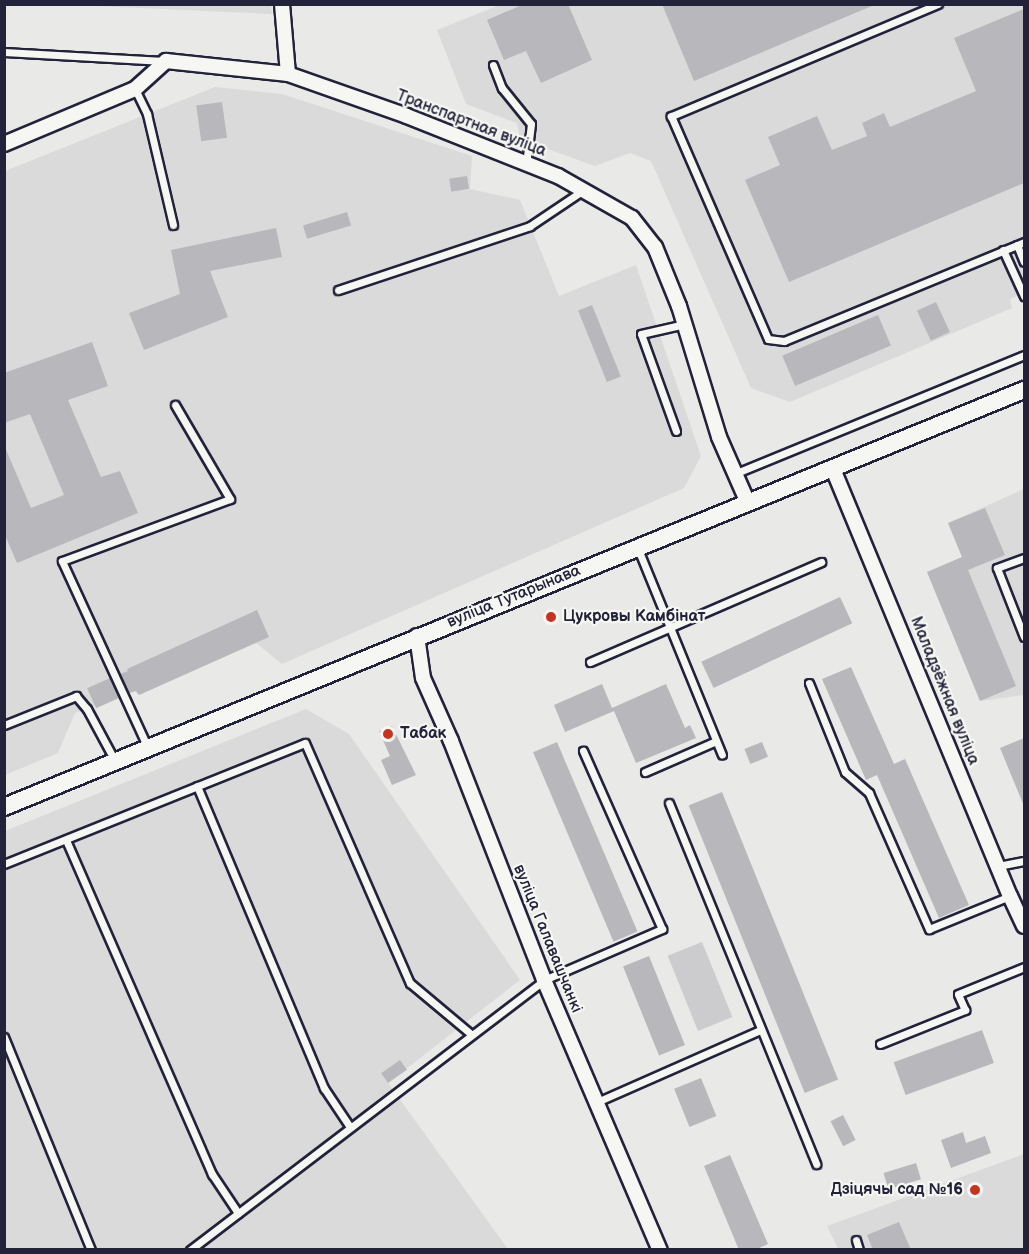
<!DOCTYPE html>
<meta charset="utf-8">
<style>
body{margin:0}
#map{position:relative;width:1029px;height:1254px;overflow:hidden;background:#e9e9e7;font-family:"Balsamiq Sans",sans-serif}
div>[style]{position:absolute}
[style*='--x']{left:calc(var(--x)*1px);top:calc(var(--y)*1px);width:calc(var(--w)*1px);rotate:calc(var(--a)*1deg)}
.built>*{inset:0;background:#dadada}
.green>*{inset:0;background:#ccccce;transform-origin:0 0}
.building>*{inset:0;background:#b8b8bc;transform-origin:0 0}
.roads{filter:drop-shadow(2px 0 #22223b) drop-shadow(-2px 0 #22223b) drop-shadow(0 2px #22223b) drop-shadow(0 -2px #22223b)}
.service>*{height:7px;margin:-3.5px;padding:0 3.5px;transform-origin:3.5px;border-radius:3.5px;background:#f6f6f2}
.minor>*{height:14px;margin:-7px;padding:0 7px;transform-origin:7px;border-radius:7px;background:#f6f6f2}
.tertiary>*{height:16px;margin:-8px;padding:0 8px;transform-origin:8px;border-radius:8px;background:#f6f6f2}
.dots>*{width:16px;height:16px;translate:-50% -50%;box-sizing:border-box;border:3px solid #f6f6f2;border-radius:50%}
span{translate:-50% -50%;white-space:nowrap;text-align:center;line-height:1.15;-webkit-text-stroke:4.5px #f6f6f2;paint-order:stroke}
.street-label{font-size:16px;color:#22223b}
.poi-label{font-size:16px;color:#22223b;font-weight:700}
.left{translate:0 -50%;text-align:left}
.right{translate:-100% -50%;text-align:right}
.frame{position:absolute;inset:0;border:6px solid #22223b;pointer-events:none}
</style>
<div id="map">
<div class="built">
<i style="clip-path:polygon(271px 4px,272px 14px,75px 5px,75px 4px)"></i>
<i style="clip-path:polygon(502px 4px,1024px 5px,1024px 293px,1010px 299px,1012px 308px,790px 402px,751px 388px,651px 161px,630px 153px,595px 166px,520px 139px,517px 123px,466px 104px,437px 30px)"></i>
<i style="clip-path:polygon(215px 87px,282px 94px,472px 156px,470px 189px,520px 200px,559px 296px,636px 265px,701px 456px,684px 488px,282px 664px,256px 643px,139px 695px,135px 691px,75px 713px,58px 753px,5px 775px,5px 171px)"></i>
<i style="clip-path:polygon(1024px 489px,1024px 695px,980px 701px,927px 572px,962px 557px,948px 523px)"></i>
<i style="clip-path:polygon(306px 709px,349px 734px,520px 980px,388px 1083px,508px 1249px,5px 1250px,5px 831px)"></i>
<i style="clip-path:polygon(1024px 1154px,1024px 1249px,838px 1249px,827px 1226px)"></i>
</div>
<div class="green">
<i style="left:702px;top:942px;width:81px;height:37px;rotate:68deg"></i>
</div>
<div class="building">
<i style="clip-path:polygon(524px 4px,568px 4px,592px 60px,541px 83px,526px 51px,504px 60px,487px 20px)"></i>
<i style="clip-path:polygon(662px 4px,874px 4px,874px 5px,694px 81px)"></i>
<i style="clip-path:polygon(1024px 9px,1024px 183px,789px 282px,745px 180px,780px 165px,768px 137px,817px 116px,832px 150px,867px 136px,862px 123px,884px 113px,890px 127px,976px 91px,954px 38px)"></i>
<i style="left:222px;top:102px;width:36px;height:26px;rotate:82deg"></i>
<i style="left:467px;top:176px;width:13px;height:18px;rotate:81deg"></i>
<i style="left:347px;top:212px;width:14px;height:46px;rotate:73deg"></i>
<i style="clip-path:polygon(276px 228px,282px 257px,210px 271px,228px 317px,144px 350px,129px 313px,180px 294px,171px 250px)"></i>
<i style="left:936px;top:302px;width:33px;height:21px;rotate:65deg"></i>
<i style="left:592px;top:305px;width:77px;height:15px;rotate:68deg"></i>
<i style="left:878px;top:315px;width:33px;height:104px;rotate:67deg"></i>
<i style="clip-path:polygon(92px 342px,108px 386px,68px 400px,101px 477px,120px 471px,138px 513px,17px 563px,4px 533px,4px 445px,31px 508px,64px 495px,30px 414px,4px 423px,4px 373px)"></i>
<i style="clip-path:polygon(985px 508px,1005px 555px,968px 570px,1016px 686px,980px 701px,927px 572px,962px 557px,948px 523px)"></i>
<i style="left:840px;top:597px;width:29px;height:153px;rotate:65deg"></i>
<i style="clip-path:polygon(257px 610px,269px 637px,139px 695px,136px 691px,129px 693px,120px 674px,128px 671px,127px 669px)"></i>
<i style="clip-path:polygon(851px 667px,894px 764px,905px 759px,969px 905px,939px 918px,877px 775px,866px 780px,822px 679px)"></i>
<i style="left:110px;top:678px;width:22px;height:25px;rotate:66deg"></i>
<i style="clip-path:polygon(602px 684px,612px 708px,666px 684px,685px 728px,690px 725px,696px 738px,636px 763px,614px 711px,565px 732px,554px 705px)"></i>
<i style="clip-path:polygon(392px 726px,416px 775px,392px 785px,381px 760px,390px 756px,379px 731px)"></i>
<i style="clip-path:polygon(1024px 738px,1024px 806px,1000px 748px)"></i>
<i style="left:557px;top:742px;width:206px;height:26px;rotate:67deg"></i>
<i style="left:762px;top:742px;width:16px;height:19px;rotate:68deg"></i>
<i style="left:722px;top:792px;width:310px;height:36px;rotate:68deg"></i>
<i style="left:649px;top:956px;width:96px;height:28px;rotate:68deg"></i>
<i style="left:982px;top:1030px;width:35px;height:94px;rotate:70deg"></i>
<i style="left:400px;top:1060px;width:12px;height:23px;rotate:55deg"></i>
<i style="left:701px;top:1078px;width:41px;height:29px;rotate:68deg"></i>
<i style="left:843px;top:1115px;width:28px;height:14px;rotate:63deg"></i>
<i style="clip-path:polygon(963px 1132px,966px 1143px,985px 1136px,991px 1153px,951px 1168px,941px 1140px)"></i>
<i style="clip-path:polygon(730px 1155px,768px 1244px,755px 1250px,739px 1250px,704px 1166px)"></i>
<i style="left:916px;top:1163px;width:17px;height:34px;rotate:73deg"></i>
<i style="clip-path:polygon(899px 1222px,911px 1250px,873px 1250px,867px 1235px)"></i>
</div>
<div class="roads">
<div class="service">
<i style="--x:938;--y:4;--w:290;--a:157.2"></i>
<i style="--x:671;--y:116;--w:243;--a:66.5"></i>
<i style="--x:768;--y:339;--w:16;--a:7"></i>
<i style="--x:784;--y:341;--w:260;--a:-22.4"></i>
<i style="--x:4;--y:52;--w:160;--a:3.2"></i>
<i style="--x:493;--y:65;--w:25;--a:69"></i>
<i style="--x:502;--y:88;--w:46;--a:51.1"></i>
<i style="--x:531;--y:124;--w:39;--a:97"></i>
<i style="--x:135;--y:89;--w:28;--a:64"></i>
<i style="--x:147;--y:114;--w:114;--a:76.8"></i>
<i style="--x:1017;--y:245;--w:18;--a:68"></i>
<i style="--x:1003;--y:250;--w:51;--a:65.5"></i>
<i style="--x:338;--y:290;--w:202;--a:-18.4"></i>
<i style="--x:530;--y:226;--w:63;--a:-33.9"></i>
<i style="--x:676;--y:431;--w:103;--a:-109.8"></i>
<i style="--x:641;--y:334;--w:45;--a:-12.8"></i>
<i style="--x:734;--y:474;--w:313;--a:-22.3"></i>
<i style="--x:638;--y:549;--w:222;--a:67.8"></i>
<i style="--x:1024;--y:558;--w:29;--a:160"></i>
<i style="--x:997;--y:568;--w:74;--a:68.6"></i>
<i style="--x:590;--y:662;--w:252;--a:-23.4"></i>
<i style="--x:809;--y:683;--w:96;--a:68"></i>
<i style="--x:845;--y:772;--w:32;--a:41"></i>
<i style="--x:869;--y:793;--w:149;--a:66.2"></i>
<i style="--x:929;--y:929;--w:87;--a:-22.2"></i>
<i style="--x:4;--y:725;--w:78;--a:-21.9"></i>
<i style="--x:76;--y:696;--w:17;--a:50"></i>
<i style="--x:87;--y:709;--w:59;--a:61.7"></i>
<i style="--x:148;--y:748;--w:206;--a:-114.7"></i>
<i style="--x:62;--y:561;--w:179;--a:-20.3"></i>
<i style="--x:230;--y:499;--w:109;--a:-120.3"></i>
<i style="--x:645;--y:772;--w:77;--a:-23.6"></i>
<i style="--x:197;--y:786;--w:328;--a:67.2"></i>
<i style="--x:324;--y:1088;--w:47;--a:56.3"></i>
<i style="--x:669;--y:803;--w:390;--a:67.8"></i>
<i style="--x:66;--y:840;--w:365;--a:66.4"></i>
<i style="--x:212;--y:1174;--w:47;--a:56.3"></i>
<i style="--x:4;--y:864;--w:324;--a:-21.9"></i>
<i style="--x:305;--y:743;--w:262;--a:66.4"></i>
<i style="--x:410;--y:983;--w:80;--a:39.9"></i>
<i style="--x:998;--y:866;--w:26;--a:-11"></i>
<i style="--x:4;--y:1037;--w:230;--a:67.8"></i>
<i style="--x:880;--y:1044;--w:92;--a:-21.8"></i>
<i style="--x:965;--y:1010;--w:17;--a:-114"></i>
<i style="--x:958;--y:994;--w:71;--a:-22.2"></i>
<i style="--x:597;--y:1102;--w:178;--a:-23.8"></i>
<i style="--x:856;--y:1240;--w:10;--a:73"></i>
<i style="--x:190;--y:1250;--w:445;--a:-37.3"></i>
<i style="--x:544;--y:980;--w:129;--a:-23.4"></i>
<i style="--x:662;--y:929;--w:195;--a:-113.9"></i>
</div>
<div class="minor">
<i style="--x:282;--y:4;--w:70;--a:85.1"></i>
<i style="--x:4;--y:144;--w:142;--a:-22.8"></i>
<i style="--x:135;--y:89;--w:42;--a:-42.1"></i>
<i style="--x:166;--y:61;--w:123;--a:6.1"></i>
<i style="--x:288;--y:74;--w:126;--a:19.4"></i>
<i style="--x:407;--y:116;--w:162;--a:21.7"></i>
<i style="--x:558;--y:176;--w:85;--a:29.6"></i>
<i style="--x:632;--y:218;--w:37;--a:52"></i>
<i style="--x:655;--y:247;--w:64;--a:67.9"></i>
<i style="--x:679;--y:306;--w:137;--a:73"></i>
<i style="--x:719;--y:437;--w:72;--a:66.3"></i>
<i style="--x:833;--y:469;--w:462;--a:67.5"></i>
<i style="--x:1010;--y:896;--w:33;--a:65"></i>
<i style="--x:417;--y:636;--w:42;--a:81.9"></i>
<i style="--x:423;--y:678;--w:69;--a:66"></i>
<i style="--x:451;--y:741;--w:256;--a:68.7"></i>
<i style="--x:544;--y:980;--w:294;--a:66.8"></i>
</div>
<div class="tertiary">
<i style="--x:4;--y:807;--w:1102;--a:-22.24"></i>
</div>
</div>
<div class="dots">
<i style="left:551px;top:617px;background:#c8321e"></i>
<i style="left:388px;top:734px;background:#c8321e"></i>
<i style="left:975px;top:1190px;background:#c8321e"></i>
</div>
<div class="street-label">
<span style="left:471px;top:124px;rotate:21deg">Транспартная вуліца</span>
<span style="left:514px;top:597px;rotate:-22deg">вуліца Тутарынава</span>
<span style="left:944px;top:691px;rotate:68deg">Маладзёжная вуліца</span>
<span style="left:547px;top:939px;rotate:68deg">вуліца Галавашчанкі</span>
</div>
<div class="poi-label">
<span class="left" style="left:563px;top:617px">Цукровы Камбінат</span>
<span class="left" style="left:400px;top:734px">Табак</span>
<span class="right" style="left:963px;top:1190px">Дзіцячы сад №16</span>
</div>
<div class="frame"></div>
</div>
